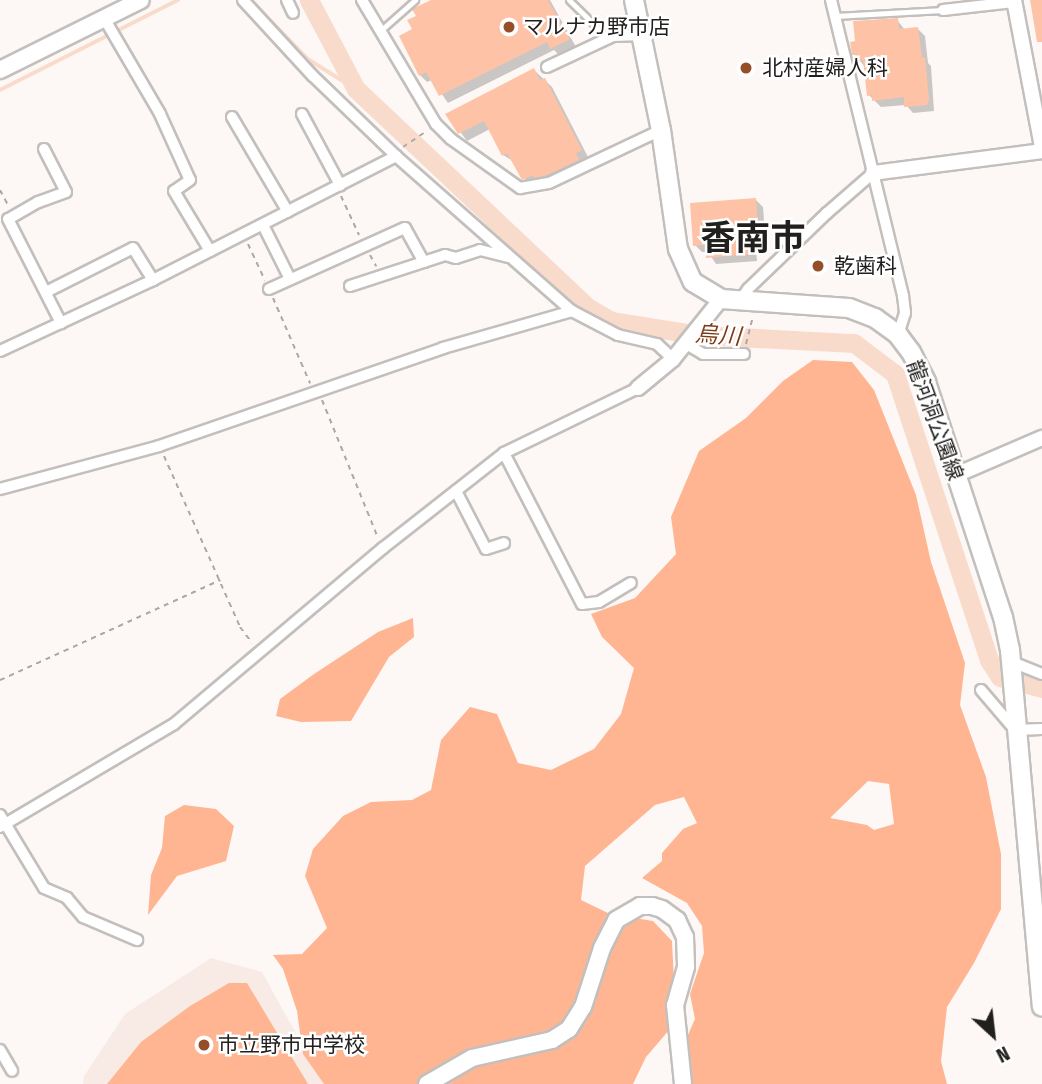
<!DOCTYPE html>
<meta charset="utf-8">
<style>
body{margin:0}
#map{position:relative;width:1042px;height:1084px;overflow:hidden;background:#fdf8f6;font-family:"Fira Sans Condensed","Noto Sans JP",sans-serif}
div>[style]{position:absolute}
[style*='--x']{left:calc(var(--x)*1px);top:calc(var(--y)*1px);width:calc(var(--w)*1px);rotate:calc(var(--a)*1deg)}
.built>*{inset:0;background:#f8ebe5}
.green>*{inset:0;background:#ffb591}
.shadow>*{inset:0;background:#0003}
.stream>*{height:3.5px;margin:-1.75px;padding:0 1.75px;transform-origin:1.75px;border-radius:1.75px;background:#f9dbcc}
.river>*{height:19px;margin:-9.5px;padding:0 9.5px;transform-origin:9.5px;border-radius:9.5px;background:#f9dbcc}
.building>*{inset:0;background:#fec3a6}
.path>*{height:2px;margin-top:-1px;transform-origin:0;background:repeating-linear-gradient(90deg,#aca8a6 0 5px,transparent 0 10px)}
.roads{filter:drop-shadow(2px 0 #c3bfbc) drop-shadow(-2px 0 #c3bfbc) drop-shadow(0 2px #c3bfbc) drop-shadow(0 -2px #c3bfbc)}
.service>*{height:5px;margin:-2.5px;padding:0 2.5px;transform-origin:2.5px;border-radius:2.5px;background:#fff}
.minor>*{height:10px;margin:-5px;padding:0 5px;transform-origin:5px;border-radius:5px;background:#fff}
.tertiary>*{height:14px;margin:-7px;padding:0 7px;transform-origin:7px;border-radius:7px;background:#fff}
.secondary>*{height:16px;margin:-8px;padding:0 8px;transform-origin:8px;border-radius:8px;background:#fff}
.primary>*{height:18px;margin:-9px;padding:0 9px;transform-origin:9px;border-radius:9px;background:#fff}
.dots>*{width:19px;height:19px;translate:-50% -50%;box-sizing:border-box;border:4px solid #fff;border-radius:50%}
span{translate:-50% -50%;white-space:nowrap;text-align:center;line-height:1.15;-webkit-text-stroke:5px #fff;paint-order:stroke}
.poi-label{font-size:21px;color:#22201f}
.left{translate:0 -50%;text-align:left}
.street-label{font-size:21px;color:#22201f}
.water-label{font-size:23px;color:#7e3c16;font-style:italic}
.town-label{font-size:35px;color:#22201f;font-weight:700}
.north{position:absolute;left:958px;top:1000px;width:70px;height:70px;-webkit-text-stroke:5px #fff;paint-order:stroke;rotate:153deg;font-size:19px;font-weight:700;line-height:28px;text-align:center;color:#22201f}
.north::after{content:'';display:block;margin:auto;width:24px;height:32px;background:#22201f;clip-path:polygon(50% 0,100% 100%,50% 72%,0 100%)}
</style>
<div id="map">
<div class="built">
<i style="clip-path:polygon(211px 958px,262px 972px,324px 1084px,83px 1084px,84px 1076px,125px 1014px)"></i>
</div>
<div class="green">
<i style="clip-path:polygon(evenodd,813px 360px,852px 362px,874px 390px,916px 495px,931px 562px,965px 663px,960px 705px,986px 777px,1001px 854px,1001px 909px,974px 963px,947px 1007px,941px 1061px,947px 1084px,692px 1084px,687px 1037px,695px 1019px,690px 994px,704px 953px,702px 926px,687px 903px,642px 878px,662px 861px,662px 853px,683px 829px,697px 823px,684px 797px,655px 805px,585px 866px,581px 900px,610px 914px,653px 921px,672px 941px,674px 981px,670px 1029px,646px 1057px,633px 1084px,324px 1084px,303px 1054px,297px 1011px,283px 969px,273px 955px,302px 954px,327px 928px,305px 876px,313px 849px,343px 816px,371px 802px,412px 800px,431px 790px,441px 740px,470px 707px,497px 714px,518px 763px,551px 770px,594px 749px,621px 714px,634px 668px,602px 637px,591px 614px,635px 598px,676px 554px,671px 517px,699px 451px,746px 418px,783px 381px,813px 360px,868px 781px,889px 784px,894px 824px,874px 830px,867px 825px,830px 818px,868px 781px)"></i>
<i style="clip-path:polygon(413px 618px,414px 637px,389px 657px,351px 721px,301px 722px,276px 716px,280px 699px,314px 674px,378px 632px)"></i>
<i style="clip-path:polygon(184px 805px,216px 809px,234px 826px,226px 861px,177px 876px,148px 915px,151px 875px,162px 848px,165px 816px)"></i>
<i style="clip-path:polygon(229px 983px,247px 983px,308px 1084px,107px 1084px,141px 1042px,190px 1006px)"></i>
</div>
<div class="shadow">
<i style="clip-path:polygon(435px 0,550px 0,576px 47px,559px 55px,554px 50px,448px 103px,432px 80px,427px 82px,420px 75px,414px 30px,418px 17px)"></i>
<i style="clip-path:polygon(897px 20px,905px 30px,918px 29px,925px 36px,928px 63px,931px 66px,934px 111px,913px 113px,906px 105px,881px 107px,869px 95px,866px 68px,854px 54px)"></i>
<i style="clip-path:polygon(534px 70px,552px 87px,588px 157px,582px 160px,585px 167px,528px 184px,513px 161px,503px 155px,490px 129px,467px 141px,447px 114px)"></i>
<i style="clip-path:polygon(756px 200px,763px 207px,766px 248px,756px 248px,757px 261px,716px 264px,708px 252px,702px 252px,695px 245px)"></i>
</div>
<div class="stream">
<i style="--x:251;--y:0;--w:82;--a:46"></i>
<i style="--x:308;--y:59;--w:57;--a:32"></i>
<i style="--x:0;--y:90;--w:199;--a:-26.8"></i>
</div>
<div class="river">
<i style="--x:309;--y:0;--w:101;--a:62.2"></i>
<i style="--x:356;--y:89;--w:318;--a:43.3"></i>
<i style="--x:587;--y:307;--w:28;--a:30"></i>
<i style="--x:611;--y:321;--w:89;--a:9"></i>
<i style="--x:699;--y:335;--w:155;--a:3"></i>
<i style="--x:854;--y:343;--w:51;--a:37.1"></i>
<i style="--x:895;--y:374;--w:301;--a:71.8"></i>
<i style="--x:989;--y:660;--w:20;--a:57"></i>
<i style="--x:1000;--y:677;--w:43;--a:14.7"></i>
</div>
<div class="building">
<i style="clip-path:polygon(431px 0,548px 0,570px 39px,550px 49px,547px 42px,439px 96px,426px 72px,419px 76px,399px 36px,412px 29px,407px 20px,416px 16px,412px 9px)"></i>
<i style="clip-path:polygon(1030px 0,1042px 0,1042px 42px,1037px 42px)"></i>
<i style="clip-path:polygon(898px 18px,899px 29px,918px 27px,922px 58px,925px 57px,929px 100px,927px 105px,904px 107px,904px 97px,872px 101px,872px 95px,867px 96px,863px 60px,857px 61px,856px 55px,852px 55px,850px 42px,855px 41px,853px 21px)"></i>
<i style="clip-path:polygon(534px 68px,540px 80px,545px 78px,582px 150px,576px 153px,579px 160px,575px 162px,547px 175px,534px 178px,533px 175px,522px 180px,507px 153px,502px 156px,484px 121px,458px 134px,445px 114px)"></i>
<i style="clip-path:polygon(756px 198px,759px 241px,750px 242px,751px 254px,706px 258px,705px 245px,693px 246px,690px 203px)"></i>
</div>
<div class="path">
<i style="--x:403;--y:147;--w:29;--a:-34"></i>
<i style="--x:0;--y:190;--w:17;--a:62"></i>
<i style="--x:341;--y:196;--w:43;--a:65.2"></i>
<i style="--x:248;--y:244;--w:40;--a:65"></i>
<i style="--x:370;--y:255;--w:13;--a:61"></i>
<i style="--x:273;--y:298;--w:93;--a:66.5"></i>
<i style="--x:746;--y:344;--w:30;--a:-76"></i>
<i style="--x:322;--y:400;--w:149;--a:67.9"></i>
<i style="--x:164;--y:456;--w:187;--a:66"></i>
<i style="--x:240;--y:627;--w:20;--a:53"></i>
<i style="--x:0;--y:680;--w:242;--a:-24.4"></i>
</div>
<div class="roads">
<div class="service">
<i style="--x:569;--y:0;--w:54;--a:44.3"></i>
<i style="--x:835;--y:16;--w:108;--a:-3.2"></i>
<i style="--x:380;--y:31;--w:47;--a:-41.5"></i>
</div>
<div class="minor">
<i style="--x:243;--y:0;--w:103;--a:47.4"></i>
<i style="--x:313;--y:76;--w:115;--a:43.9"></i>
<i style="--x:396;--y:156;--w:235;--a:41.4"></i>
<i style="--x:572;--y:311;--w:52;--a:27.6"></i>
<i style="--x:618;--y:335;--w:40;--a:13"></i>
<i style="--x:657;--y:344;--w:22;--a:43"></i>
<i style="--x:287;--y:0;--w:14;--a:65"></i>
<i style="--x:362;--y:0;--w:144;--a:59.2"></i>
<i style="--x:436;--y:124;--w:21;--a:45"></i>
<i style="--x:451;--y:139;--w:85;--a:35.4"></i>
<i style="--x:520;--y:188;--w:29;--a:-10"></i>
<i style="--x:549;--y:183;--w:124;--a:-25.3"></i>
<i style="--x:831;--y:0;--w:305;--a:76.3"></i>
<i style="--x:903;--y:296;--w:17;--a:83"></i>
<i style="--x:905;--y:313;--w:23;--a:108"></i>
<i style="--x:943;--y:10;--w:71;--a:-6.4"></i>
<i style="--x:104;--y:18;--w:111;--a:59.7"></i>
<i style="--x:160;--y:114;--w:72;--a:65.6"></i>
<i style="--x:190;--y:180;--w:19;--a:145"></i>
<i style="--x:174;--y:191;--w:70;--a:59"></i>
<i style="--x:547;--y:67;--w:73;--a:-25.2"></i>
<i style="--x:613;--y:36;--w:28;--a:-2"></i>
<i style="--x:302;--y:114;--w:81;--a:61.8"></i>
<i style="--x:232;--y:117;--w:110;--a:59.5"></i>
<i style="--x:44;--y:149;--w:48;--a:62.9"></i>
<i style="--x:66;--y:192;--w:30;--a:160"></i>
<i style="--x:38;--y:202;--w:34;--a:150"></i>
<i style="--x:8;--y:219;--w:117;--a:63"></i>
<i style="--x:263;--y:225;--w:60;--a:63.4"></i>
<i style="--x:350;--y:286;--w:100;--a:-18.1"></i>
<i style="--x:445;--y:255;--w:11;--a:15"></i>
<i style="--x:456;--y:258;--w:25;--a:-18"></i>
<i style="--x:480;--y:250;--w:29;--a:14"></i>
<i style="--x:269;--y:289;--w:149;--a:-24.2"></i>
<i style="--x:405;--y:228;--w:39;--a:61"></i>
<i style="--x:46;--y:292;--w:97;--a:-26.8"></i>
<i style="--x:133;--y:248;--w:38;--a:58"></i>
<i style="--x:739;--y:302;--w:16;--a:-55"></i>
<i style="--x:748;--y:289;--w:110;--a:-43.9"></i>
<i style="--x:827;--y:213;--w:61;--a:-41"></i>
<i style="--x:686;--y:344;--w:20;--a:30"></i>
<i style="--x:703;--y:354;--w:41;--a:0"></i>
<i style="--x:0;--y:351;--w:169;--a:-24.9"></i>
<i style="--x:153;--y:280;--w:273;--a:-27"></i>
<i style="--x:504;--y:453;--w:170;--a:62.7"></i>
<i style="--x:582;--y:604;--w:17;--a:-7"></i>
<i style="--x:599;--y:602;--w:37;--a:-31"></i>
<i style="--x:0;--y:489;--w:165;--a:-15.1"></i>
<i style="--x:159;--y:446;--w:300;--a:-19"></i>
<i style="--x:443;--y:348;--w:134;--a:-16"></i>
<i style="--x:456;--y:491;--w:65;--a:62.7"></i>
<i style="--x:486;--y:549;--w:19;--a:-18"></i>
<i style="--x:1012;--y:662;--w:32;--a:22"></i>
<i style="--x:981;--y:690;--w:52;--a:49.6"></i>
<i style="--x:1015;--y:730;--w:27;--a:-2"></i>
<i style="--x:0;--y:815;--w:85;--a:58.9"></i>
<i style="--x:44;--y:888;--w:25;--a:23"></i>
<i style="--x:67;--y:898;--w:25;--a:50"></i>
<i style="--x:83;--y:917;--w:59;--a:23.1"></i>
<i style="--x:0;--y:827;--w:202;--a:-30.6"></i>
<i style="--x:174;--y:724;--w:273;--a:-40.1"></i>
<i style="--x:383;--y:548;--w:154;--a:-38.1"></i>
<i style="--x:504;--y:453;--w:149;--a:-25.9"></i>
<i style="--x:0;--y:1050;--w:24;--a:60"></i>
</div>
<div class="tertiary">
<i style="--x:1014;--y:0;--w:150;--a:79.2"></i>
<i style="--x:873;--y:173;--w:170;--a:-7.4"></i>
<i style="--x:638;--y:388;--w:45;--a:-39.6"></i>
<i style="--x:673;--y:359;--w:77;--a:-51.3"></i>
<i style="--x:956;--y:475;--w:94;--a:-23.3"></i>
</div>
<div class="secondary">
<i style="--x:0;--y:70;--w:157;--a:-26.4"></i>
<i style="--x:427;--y:1084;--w:52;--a:-30"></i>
<i style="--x:472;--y:1058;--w:82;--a:-12.7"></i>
<i style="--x:552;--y:1040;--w:20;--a:-33"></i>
<i style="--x:569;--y:1029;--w:26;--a:-58"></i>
<i style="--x:583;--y:1007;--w:62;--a:-72.1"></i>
<i style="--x:602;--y:948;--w:31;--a:-63"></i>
<i style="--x:616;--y:920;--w:28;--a:-30"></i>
<i style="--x:640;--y:906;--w:12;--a:0"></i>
<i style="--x:652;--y:906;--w:10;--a:17"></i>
<i style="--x:662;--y:909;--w:19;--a:36"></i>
<i style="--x:677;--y:920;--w:19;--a:65"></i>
<i style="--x:685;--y:937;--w:30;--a:88"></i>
<i style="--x:686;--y:967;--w:40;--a:106"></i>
<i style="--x:675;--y:1005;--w:79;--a:84.2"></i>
</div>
<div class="primary">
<i style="--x:634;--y:0;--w:133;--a:78.3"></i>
<i style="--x:661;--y:130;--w:120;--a:81.9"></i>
<i style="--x:678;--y:249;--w:36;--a:66"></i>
<i style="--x:693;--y:282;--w:33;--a:31"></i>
<i style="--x:721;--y:299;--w:128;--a:4"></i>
<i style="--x:849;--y:308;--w:28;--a:21"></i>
<i style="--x:875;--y:318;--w:29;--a:36"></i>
<i style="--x:898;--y:335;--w:21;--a:53"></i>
<i style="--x:911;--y:352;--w:34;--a:63"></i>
<i style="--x:926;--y:382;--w:247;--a:71.9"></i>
<i style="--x:1003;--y:617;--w:34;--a:78"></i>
<i style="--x:1010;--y:650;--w:358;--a:84.9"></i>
</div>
</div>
<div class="dots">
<i style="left:509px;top:27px;background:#954e28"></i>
<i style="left:746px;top:68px;background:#954e28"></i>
<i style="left:818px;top:266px;background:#954e28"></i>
<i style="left:204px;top:1045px;background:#954e28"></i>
</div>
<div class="poi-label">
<span class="left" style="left:523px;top:27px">マルナカ野市店</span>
<span class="left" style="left:762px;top:68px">北村産婦人科</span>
<span class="left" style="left:834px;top:266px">乾歯科</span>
<span class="left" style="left:218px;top:1045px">市立野市中学校</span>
</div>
<div class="street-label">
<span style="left:935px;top:420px;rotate:70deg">龍河洞公園線</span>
</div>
<div class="water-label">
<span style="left:718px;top:335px;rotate:4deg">烏川</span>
</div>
<div class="town-label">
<span style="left:753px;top:238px">香南市</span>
</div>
<div class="north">N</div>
</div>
